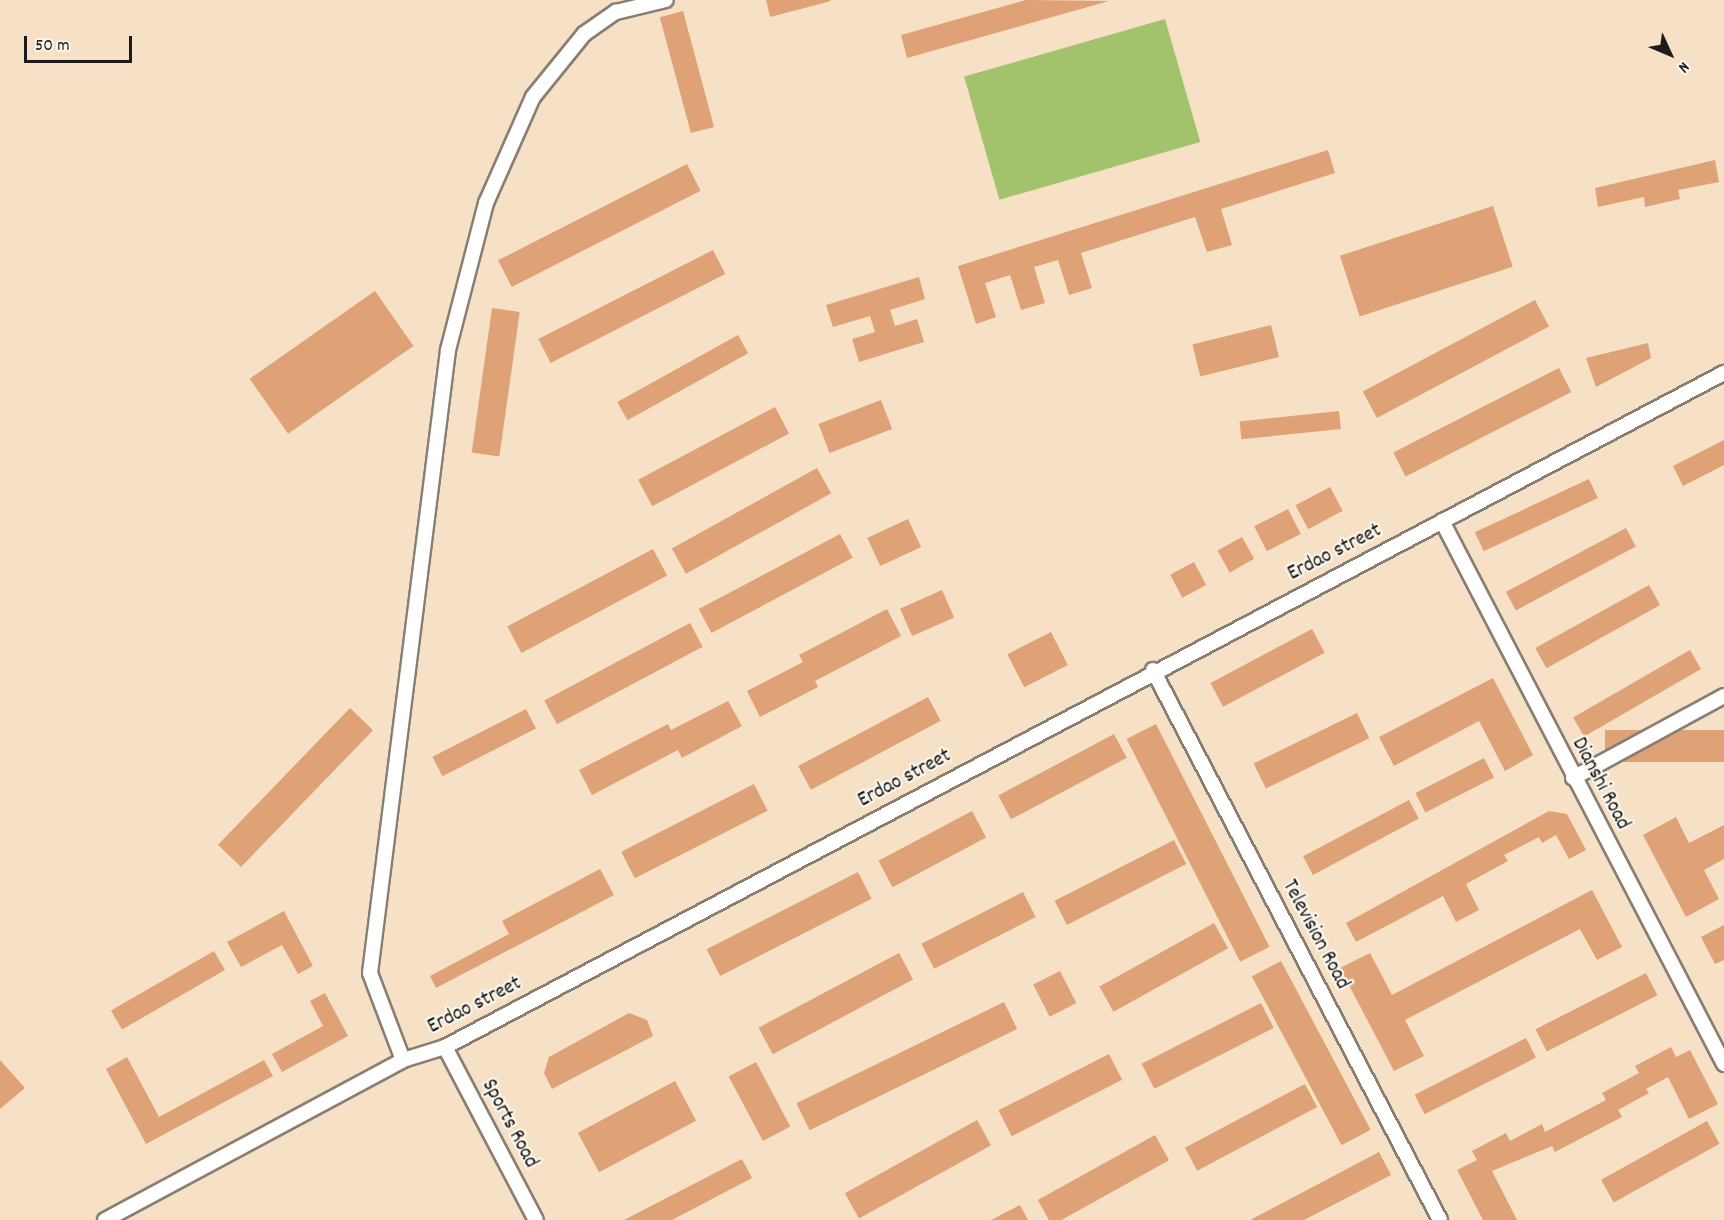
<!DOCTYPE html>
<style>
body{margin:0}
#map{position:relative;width:1724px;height:1220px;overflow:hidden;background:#f6e0c6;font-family:Dekko,sans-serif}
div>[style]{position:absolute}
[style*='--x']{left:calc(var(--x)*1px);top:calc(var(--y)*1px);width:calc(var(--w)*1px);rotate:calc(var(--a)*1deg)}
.green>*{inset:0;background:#a2c36c;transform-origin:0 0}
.building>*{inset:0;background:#dfa277;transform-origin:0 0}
.roads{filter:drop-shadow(2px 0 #897e71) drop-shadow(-2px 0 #897e71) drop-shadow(0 2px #897e71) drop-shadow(0 -2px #897e71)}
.street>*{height:14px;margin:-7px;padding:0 7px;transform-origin:7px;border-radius:7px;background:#fff}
span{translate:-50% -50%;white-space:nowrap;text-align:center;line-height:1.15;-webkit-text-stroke:4.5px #fbf7ec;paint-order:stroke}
.street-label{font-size:21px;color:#1c1c1c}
.north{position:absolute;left:1640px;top:24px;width:60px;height:60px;-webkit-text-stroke:4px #fbf7ec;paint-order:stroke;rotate:134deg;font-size:16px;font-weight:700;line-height:24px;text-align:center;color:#1c1c1c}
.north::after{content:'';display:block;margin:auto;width:21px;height:27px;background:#1c1c1c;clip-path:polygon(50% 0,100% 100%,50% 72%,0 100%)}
.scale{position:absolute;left:24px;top:36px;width:108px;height:27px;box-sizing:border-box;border:3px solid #1c1c1c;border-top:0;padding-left:8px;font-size:18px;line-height:21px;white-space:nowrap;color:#1c1c1c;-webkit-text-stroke:4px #fbf7ec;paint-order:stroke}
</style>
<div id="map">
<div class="green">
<i style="left:1165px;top:19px;width:128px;height:209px;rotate:74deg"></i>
</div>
<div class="building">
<i style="clip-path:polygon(766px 0,830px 0,831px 1px,770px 17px)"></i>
<i style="clip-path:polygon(1026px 0,1109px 1px,907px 58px,901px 35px)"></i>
<i style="left:683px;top:11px;width:120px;height:24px;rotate:75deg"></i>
<i style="clip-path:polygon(1328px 150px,1335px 173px,1221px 209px,1232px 245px,1207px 252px,1195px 217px,1081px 253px,1092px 288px,1069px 295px,1058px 260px,1034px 267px,1045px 303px,1021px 310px,1010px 275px,985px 283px,996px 317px,976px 324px,958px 266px)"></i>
<i style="clip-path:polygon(1715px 160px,1719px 182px,1678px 190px,1680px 199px,1645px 207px,1644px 197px,1598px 207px,1595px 188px)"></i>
<i style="left:687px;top:164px;width:30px;height:212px;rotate:63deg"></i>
<i style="left:1493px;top:206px;width:64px;height:161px;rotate:72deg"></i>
<i style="left:713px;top:250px;width:27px;height:196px;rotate:63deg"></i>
<i style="clip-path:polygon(919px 277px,925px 299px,890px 310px,895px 326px,917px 319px,924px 342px,859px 362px,852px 339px,875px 332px,870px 316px,833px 327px,826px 305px)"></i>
<i style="left:375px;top:291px;width:67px;height:153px;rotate:55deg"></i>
<i style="left:1535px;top:300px;width:30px;height:195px;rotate:62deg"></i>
<i style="left:492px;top:308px;width:28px;height:146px;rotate:8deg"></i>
<i style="left:1271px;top:325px;width:33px;height:81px;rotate:76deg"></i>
<i style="left:738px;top:335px;width:21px;height:138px;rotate:61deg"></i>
<i style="clip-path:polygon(1648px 343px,1651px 358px,1596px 387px,1586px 358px)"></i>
<i style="left:1559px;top:368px;width:27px;height:186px;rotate:63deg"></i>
<i style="left:881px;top:400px;width:31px;height:67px;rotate:69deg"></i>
<i style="left:775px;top:407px;width:30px;height:155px;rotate:62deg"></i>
<i style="left:1339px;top:411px;width:18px;height:100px;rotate:84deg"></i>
<i style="clip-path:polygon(1724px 440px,1724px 465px,1683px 486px,1673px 466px)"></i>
<i style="left:817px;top:468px;width:29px;height:166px;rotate:61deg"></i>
<i style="left:1589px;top:479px;width:21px;height:126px;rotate:65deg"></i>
<i style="left:1330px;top:487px;width:27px;height:39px;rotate:62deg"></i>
<i style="left:1288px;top:509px;width:28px;height:38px;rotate:63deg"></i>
<i style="left:908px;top:519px;width:31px;height:45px;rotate:65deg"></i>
<i style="left:1626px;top:528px;width:21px;height:136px;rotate:62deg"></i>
<i style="left:840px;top:534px;width:27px;height:160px;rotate:62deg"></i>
<i style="left:1242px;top:537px;width:25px;height:28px;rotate:61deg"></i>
<i style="left:653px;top:549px;width:30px;height:165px;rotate:62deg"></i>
<i style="left:1194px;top:562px;width:26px;height:27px;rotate:62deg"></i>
<i style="left:1649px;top:585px;width:23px;height:130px;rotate:61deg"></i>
<i style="left:942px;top:590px;width:30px;height:46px;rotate:66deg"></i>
<i style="clip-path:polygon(887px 609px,901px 636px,815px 681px,818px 687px,760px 717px,747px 691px,803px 662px,799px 655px)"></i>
<i style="left:690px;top:623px;width:27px;height:165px;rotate:62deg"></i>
<i style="left:1312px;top:629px;width:27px;height:115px;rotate:62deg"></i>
<i style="left:1051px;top:632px;width:37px;height:49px;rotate:63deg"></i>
<i style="left:1690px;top:650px;width:22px;height:135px;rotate:60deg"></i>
<i style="clip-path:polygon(1493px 678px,1533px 755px,1505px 771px,1479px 721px,1394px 766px,1379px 737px)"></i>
<i style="left:928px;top:697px;width:27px;height:147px;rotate:62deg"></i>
<i style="clip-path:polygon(728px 701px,742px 726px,682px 758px,678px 750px,592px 795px,579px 770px,668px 724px,671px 730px)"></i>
<i style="left:350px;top:708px;width:32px;height:190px;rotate:44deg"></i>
<i style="left:526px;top:709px;width:22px;height:105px;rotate:63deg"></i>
<i style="left:1357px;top:713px;width:28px;height:115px;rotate:64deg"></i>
<i style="left:1156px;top:724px;width:250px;height:33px;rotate:63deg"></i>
<i style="left:1724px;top:730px;width:32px;height:119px;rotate:90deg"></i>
<i style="left:1114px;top:734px;width:27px;height:131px;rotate:62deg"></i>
<i style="left:1484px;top:758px;width:22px;height:77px;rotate:63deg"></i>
<i style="left:754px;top:784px;width:30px;height:149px;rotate:63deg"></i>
<i style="left:1409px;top:800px;width:21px;height:120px;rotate:62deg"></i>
<i style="left:972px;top:811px;width:30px;height:106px;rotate:62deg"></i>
<i style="clip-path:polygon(1549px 811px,1567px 814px,1586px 850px,1569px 859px,1556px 835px,1542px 843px,1539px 837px,1504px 855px,1508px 861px,1466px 884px,1479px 910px,1456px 922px,1443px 896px,1356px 942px,1346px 923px)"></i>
<i style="clip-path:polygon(1676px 817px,1689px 843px,1724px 825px,1724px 859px,1704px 870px,1719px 899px,1686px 917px,1643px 835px)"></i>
<i style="left:1174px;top:840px;width:27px;height:134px;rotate:63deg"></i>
<i style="clip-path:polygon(600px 869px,614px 895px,436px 988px,430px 976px,509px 934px,502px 921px)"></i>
<i style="left:858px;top:872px;width:30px;height:170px;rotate:63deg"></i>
<i style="clip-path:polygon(1592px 890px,1622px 947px,1597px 960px,1580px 929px,1405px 1020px,1424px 1056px,1394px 1071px,1340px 968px,1370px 953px,1392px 995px)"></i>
<i style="left:1023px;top:892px;width:28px;height:114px;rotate:63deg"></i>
<i style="clip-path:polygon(284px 911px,313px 966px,298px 974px,282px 945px,241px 967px,227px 942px)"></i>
<i style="left:1214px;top:923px;width:29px;height:131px;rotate:61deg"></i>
<i style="clip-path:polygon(1724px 925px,1724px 960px,1715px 964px,1701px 937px)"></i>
<i style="left:214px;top:951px;width:22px;height:119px;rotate:60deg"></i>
<i style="left:899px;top:953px;width:30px;height:159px;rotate:62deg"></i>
<i style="left:1281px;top:961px;width:191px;height:33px;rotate:62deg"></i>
<i style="left:1060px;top:971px;width:36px;height:30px;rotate:63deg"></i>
<i style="left:1646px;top:973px;width:25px;height:124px;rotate:63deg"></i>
<i style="clip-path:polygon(325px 993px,348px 1036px,282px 1072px,272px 1054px,323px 1026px,310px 1001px)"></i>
<i style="left:1004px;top:1002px;width:30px;height:231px;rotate:64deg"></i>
<i style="left:1261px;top:1003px;width:28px;height:134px;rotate:63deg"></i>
<i style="clip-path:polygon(629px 1013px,647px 1020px,653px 1036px,552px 1089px,544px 1073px,549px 1057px)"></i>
<i style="left:1526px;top:1038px;width:22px;height:125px;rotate:63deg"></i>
<i style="clip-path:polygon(1671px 1047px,1676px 1057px,1690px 1050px,1718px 1104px,1689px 1119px,1668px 1077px,1646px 1089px,1649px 1093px,1618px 1110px,1622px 1117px,1555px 1152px,1552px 1146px,1492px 1171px,1517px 1220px,1483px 1220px,1457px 1170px,1477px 1160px,1472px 1151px,1506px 1133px,1510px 1141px,1542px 1124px,1545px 1132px,1606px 1100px,1602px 1093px,1639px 1073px,1635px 1066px)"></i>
<i style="left:1109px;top:1054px;width:29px;height:124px;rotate:63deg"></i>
<i style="clip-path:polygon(127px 1057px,159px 1117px,264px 1060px,273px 1076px,146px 1144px,106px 1069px)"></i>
<i style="clip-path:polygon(0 1060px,25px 1088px,0 1109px)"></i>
<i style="left:756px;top:1062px;width:73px;height:31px;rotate:62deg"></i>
<i style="left:675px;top:1081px;width:45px;height:110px;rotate:62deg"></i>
<i style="left:1305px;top:1084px;width:26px;height:136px;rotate:62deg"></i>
<i style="left:977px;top:1120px;width:29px;height:151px;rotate:61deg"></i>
<i style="left:1707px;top:1121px;width:26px;height:121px;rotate:61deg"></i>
<i style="left:1155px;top:1135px;width:29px;height:134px;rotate:61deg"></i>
<i style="clip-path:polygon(1379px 1152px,1391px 1175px,1304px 1220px,1250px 1220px)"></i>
<i style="clip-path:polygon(742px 1159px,752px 1178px,672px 1220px,624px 1220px)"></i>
<i style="clip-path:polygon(1020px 1205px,1028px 1220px,991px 1220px)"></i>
</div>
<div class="roads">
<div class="street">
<i style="--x:1442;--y:521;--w:612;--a:62.56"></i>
<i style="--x:1153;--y:670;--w:620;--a:62.44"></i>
<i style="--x:1573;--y:778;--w:172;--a:-28.5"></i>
<i style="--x:445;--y:1047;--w:195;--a:62.3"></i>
<i style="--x:403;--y:1060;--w:93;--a:-110.8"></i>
<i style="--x:370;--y:973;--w:628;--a:-82.86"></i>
<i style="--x:448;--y:350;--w:152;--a:-75.5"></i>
<i style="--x:486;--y:203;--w:116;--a:-66.1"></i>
<i style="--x:533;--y:97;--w:81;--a:-51"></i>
<i style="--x:584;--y:34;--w:39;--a:-35"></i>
<i style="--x:616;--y:12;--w:51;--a:-13.5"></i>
<i style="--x:105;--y:1220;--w:338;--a:-28.2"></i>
<i style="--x:403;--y:1060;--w:44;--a:-17.2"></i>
<i style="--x:445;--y:1047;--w:1446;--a:-27.79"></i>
</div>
</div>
<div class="street-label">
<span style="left:1335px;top:553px;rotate:-27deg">Erdao street</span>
<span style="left:905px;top:779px;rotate:-28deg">Erdao street</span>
<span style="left:1600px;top:784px;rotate:62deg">Dianshi Road</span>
<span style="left:1315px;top:935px;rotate:62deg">Television Road</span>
<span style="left:475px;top:1006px;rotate:-27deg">Erdao street</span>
<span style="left:509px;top:1124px;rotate:62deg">Sports Road</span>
</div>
<div class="north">N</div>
<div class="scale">50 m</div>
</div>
